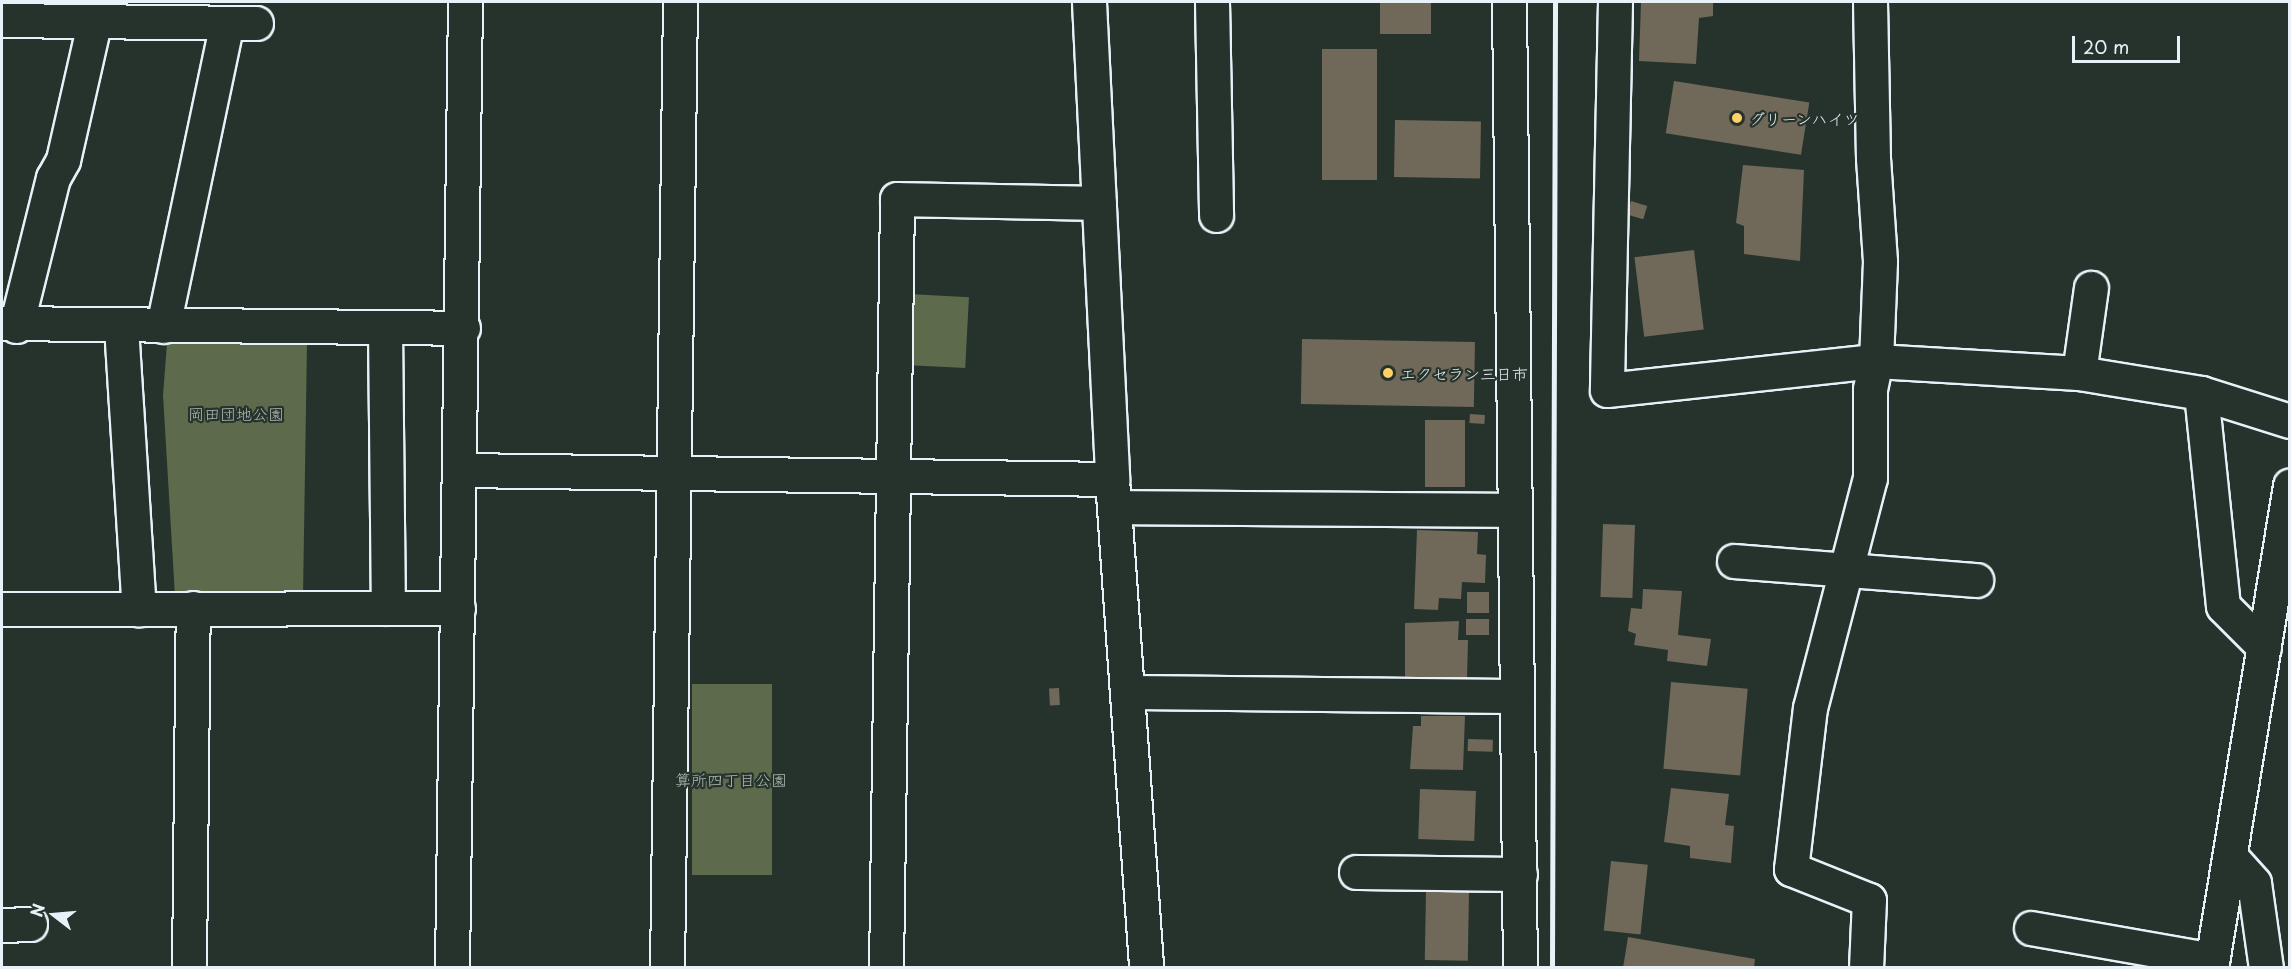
<!DOCTYPE html>
<meta charset="utf-8">
<style>
body{margin:0}
#map{position:relative;width:2291px;height:969px;overflow:hidden;background:#26332d;font-family:"Playpen Sans","Klee One",sans-serif}
div>[style]{position:absolute}
[style*='--x']{left:calc(var(--x)*1px);top:calc(var(--y)*1px);width:calc(var(--w)*1px);rotate:calc(var(--a)*1deg)}
.green>*{inset:0;background:#5d6b4c;transform-origin:0 0}
.building>*{inset:0;background:#706858;transform-origin:0 0}
.roads{filter:drop-shadow(2px 0 #e8f1f8) drop-shadow(-2px 0 #e8f1f8) drop-shadow(0 2px #e8f1f8) drop-shadow(0 -2px #e8f1f8)}
.minor>*{height:33px;margin:-16.5px;padding:0 16.5px;transform-origin:16.5px;border-radius:16.5px;background:#26332d}
.rail>*{height:4.5px;margin:-2.25px;padding:0 2.25px;transform-origin:2.25px;border-radius:2.25px;background:#e8f1f8}
.dots>*{width:16px;height:16px;translate:-50% -50%;box-sizing:border-box;border:3px solid #26332d;border-radius:50%}
span{translate:-50% -50%;white-space:nowrap;text-align:center;line-height:1.15;-webkit-text-stroke:4.5px #26332d;paint-order:stroke}
.poi-label{font-size:16px;color:#e8f1f8}
.left{translate:0 -50%;text-align:left}
.park-label{font-size:16px;color:#b0bbb3}
.frame{position:absolute;inset:0;border:3px solid #e8f1f8;pointer-events:none}
.north{position:absolute;left:24px;top:885px;width:60px;height:60px;-webkit-text-stroke:4px #26332d;paint-order:stroke;rotate:286deg;font-size:16px;font-weight:700;line-height:24px;text-align:center;color:#e8f1f8}
.north::after{content:'';display:block;margin:auto;width:21px;height:27px;background:#e8f1f8;clip-path:polygon(50% 0,100% 100%,50% 72%,0 100%)}
.scale{position:absolute;left:2072px;top:36px;width:108px;height:27px;box-sizing:border-box;border:3px solid #e8f1f8;border-top:0;padding-left:8px;font-size:18px;line-height:21px;white-space:nowrap;color:#e8f1f8;-webkit-text-stroke:4px #26332d;paint-order:stroke}
</style>
<div id="map">
<div class="green">
<i style="left:909px;top:294px;width:60px;height:71px;rotate:3deg"></i>
<i style="clip-path:polygon(307px 342px,303px 597px,175px 596px,163px 395px,167px 344px)"></i>
<i style="left:692px;top:684px;width:80px;height:191px"></i>
</div>
<div class="building">
<i style="left:1380px;top:2px;width:51px;height:32px"></i>
<i style="clip-path:polygon(1641px 2px,1713px 2px,1713px 16px,1699px 18px,1696px 64px,1639px 61px)"></i>
<i style="left:1377px;top:49px;width:131px;height:55px;rotate:90deg"></i>
<i style="left:1674px;top:81px;width:137px;height:53px;rotate:9deg"></i>
<i style="left:1395px;top:120px;width:86px;height:57px;rotate:1deg"></i>
<i style="clip-path:polygon(1743px 165px,1804px 170px,1800px 261px,1744px 254px,1744px 226px,1736px 223px)"></i>
<i style="left:1631px;top:201px;width:17px;height:14px;rotate:17deg"></i>
<i style="left:1694px;top:250px;width:80px;height:60px;rotate:83deg"></i>
<i style="left:1302px;top:339px;width:173px;height:65px;rotate:1deg"></i>
<i style="left:1470px;top:414px;width:15px;height:9px;rotate:4deg"></i>
<i style="left:1425px;top:420px;width:40px;height:67px"></i>
<i style="left:1603px;top:524px;width:32px;height:73px;rotate:2deg"></i>
<i style="clip-path:polygon(1417px 530px,1478px 532px,1477px 554px,1486px 555px,1485px 583px,1462px 582px,1461px 599px,1439px 598px,1438px 610px,1414px 609px)"></i>
<i style="clip-path:polygon(1643px 589px,1682px 591px,1678px 635px,1711px 639px,1707px 666px,1667px 661px,1668px 650px,1634px 645px,1636px 634px,1628px 631px,1631px 608px,1642px 609px)"></i>
<i style="left:1467px;top:592px;width:22px;height:21px"></i>
<i style="left:1466px;top:619px;width:23px;height:16px"></i>
<i style="clip-path:polygon(1459px 621px,1458px 640px,1468px 640px,1467px 679px,1405px 677px,1405px 623px)"></i>
<i style="left:1671px;top:682px;width:77px;height:87px;rotate:5deg"></i>
<i style="left:1059px;top:688px;width:17px;height:10px;rotate:87deg"></i>
<i style="clip-path:polygon(1421px 716px,1465px 716px,1463px 770px,1410px 769px,1413px 726px,1421px 726px)"></i>
<i style="left:1468px;top:739px;width:25px;height:12px;rotate:2deg"></i>
<i style="clip-path:polygon(1671px 788px,1729px 794px,1725px 825px,1734px 826px,1731px 863px,1690px 858px,1690px 846px,1664px 842px)"></i>
<i style="left:1420px;top:789px;width:56px;height:50px;rotate:2deg"></i>
<i style="left:1611px;top:861px;width:37px;height:70px;rotate:6deg"></i>
<i style="left:1426px;top:891px;width:43px;height:69px;rotate:1deg"></i>
<i style="clip-path:polygon(1628px 937px,1755px 959px,1754px 968px,1623px 968px)"></i>
</div>
<div class="roads">
<div class="minor">
<i style="--x:1089;--y:2;--w:478;--a:87.2"></i>
<i style="--x:1112;--y:479;--w:490;--a:86"></i>
<i style="--x:1212;--y:2;--w:213;--a:88.9"></i>
<i style="--x:1509;--y:2;--w:966;--a:89.35"></i>
<i style="--x:1615;--y:2;--w:388;--a:91.2"></i>
<i style="--x:1607;--y:390;--w:271;--a:-6.2"></i>
<i style="--x:1876;--y:361;--w:203;--a:3.4"></i>
<i style="--x:2079;--y:373;--w:124;--a:9.3"></i>
<i style="--x:2201;--y:393;--w:93;--a:17.5"></i>
<i style="--x:2;--y:20;--w:254;--a:0.7"></i>
<i style="--x:2;--y:323;--w:461;--a:0.6"></i>
<i style="--x:16;--y:326;--w:153;--a:-76"></i>
<i style="--x:53;--y:178;--w:21;--a:-61"></i>
<i style="--x:63;--y:160;--w:140;--a:-77.2"></i>
<i style="--x:121;--y:326;--w:284;--a:86.4"></i>
<i style="--x:163;--y:326;--w:307;--a:-78.1"></i>
<i style="--x:385;--y:328;--w:280;--a:89.4"></i>
<i style="--x:2079;--y:373;--w:86;--a:-82"></i>
<i style="--x:2201;--y:393;--w:214;--a:84.1"></i>
<i style="--x:2223;--y:606;--w:58;--a:45"></i>
<i style="--x:461;--y:470;--w:651;--a:0.79"></i>
<i style="--x:1116;--y:507;--w:396;--a:0.4"></i>
<i style="--x:1734;--y:561;--w:243;--a:4.5"></i>
<i style="--x:2;--y:609;--w:456;--a:-0.1"></i>
<i style="--x:1128;--y:692;--w:389;--a:0.6"></i>
<i style="--x:2230;--y:856;--w:36;--a:48"></i>
<i style="--x:2254;--y:883;--w:86;--a:82"></i>
<i style="--x:1356;--y:872;--w:164;--a:0.7"></i>
<i style="--x:2;--y:925;--w:28;--a:-2"></i>
<i style="--x:2031;--y:928;--w:184;--a:10"></i>
<i style="--x:189;--y:968;--w:360;--a:-89.4"></i>
<i style="--x:452;--y:968;--w:966;--a:-89.23"></i>
<i style="--x:667;--y:968;--w:966;--a:-89.23"></i>
<i style="--x:886;--y:968;--w:769;--a:-89.18"></i>
<i style="--x:897;--y:199;--w:202;--a:1.1"></i>
<i style="--x:1866;--y:968;--w:68;--a:-87.5"></i>
<i style="--x:1869;--y:900;--w:84;--a:-158.3"></i>
<i style="--x:1791;--y:869;--w:162;--a:-83.3"></i>
<i style="--x:1810;--y:708;--w:238;--a:-75.4"></i>
<i style="--x:1870;--y:478;--w:89;--a:-90"></i>
<i style="--x:1870;--y:389;--w:29;--a:-78"></i>
<i style="--x:1876;--y:361;--w:100;--a:-87.7"></i>
<i style="--x:1880;--y:261;--w:103;--a:-93.9"></i>
<i style="--x:1873;--y:158;--w:156;--a:-91.1"></i>
<i style="--x:2211;--y:968;--w:489;--a:-80.7"></i>
</div>
</div>
<div class="rail">
<i style="--x:1552;--y:968;--w:966;--a:-89.82"></i>
</div>
<div class="dots">
<i style="left:1737px;top:118px;background:#ffd166"></i>
<i style="left:1388px;top:373px;background:#ffd166"></i>
</div>
<div class="poi-label">
<span class="left" style="left:1749px;top:118px">グリーンハイツ</span>
<span class="left" style="left:1400px;top:373px">エクセラン三日市</span>
</div>
<div class="park-label">
<span style="left:236px;top:413px">岡田団地公園</span>
<span style="left:731px;top:779px">算所四丁目公園</span>
</div>
<div class="frame"></div>
<div class="north">N</div>
<div class="scale">20 m</div>
</div>
